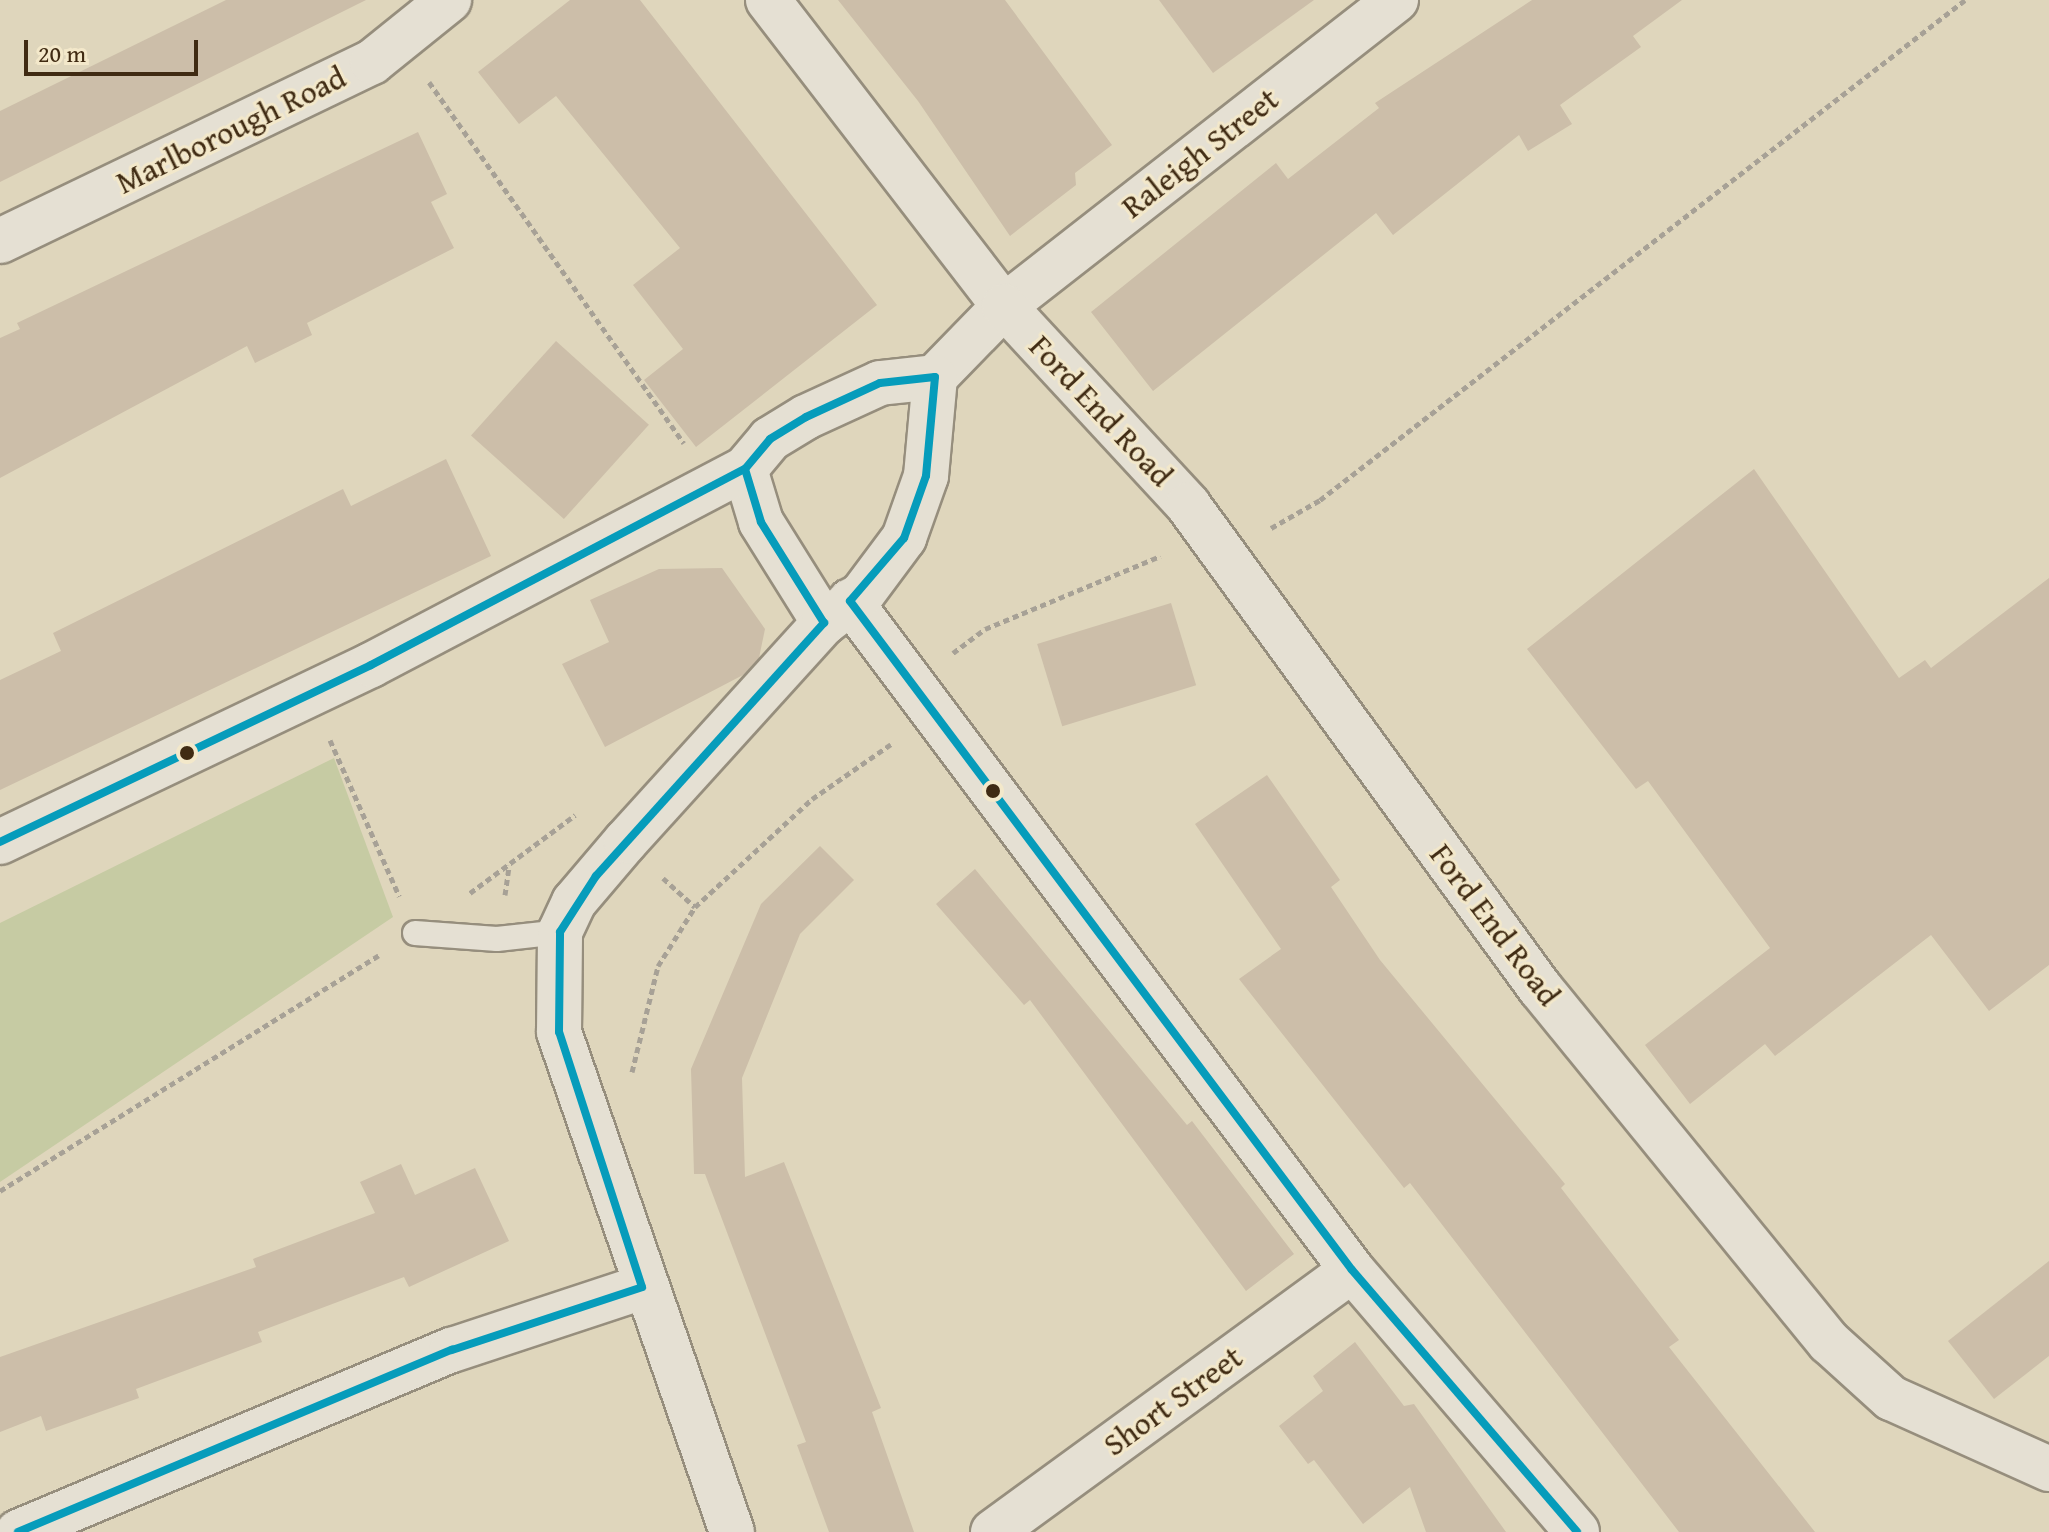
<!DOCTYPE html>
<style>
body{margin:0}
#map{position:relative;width:2049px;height:1532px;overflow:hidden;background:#dfd6bc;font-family:"Gentium Book Plus",serif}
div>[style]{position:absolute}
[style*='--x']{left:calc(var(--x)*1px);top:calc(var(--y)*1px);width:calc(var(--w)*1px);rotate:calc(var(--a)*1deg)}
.green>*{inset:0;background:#c6cba3}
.building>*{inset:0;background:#ccbea9;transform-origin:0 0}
.path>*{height:5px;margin-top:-2.5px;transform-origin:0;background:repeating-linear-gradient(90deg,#a7a196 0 6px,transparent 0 10px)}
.roads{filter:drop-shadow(2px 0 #968e7d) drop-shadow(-2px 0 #968e7d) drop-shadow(0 2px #968e7d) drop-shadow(0 -2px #968e7d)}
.lane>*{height:24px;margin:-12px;padding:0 12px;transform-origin:12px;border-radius:12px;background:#e5e0d3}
.street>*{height:44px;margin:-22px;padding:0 22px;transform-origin:22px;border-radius:22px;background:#e5e0d3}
.bus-1>*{height:8px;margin:-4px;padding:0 4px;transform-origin:4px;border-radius:4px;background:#069cbb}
.dots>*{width:22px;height:22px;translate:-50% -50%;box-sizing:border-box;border:4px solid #f3e8ca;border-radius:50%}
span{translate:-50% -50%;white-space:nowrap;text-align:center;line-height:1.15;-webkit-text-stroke:6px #f3e8ca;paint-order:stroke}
.street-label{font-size:32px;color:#402b13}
.scale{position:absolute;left:24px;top:40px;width:174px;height:36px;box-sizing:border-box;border:4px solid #402b13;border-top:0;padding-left:10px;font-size:24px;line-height:28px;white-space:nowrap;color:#402b13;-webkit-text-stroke:6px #f3e8ca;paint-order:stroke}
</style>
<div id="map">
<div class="green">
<i style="clip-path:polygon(334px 758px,393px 917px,0 1182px,0 923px)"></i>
</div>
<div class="building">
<i style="clip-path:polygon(226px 0,366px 0,0 182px,0 111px)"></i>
<i style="clip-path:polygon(570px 0,640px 0,877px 305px,696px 447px,644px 380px,683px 349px,633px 285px,680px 248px,556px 96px,519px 124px,478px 72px)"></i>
<i style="clip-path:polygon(838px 0,1005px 0,1112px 145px,1075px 173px,1076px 185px,1010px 236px,918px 101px)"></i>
<i style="clip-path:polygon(1159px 0,1314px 0,1213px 73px)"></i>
<i style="clip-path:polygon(1532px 0,1682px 0,1633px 36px,1641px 47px,1560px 105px,1572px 124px,1528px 151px,1519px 135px,1393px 235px,1376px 213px,1153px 391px,1091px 312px,1276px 163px,1288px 179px,1379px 108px,1375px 103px)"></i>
<i style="clip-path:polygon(418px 132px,447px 194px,431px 202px,454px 248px,307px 323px,312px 335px,255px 363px,247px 346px,0 478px,0 338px,20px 329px,17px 323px)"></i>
<i style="left:556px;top:341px;width:125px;height:127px;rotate:42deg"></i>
<i style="clip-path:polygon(446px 459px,491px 556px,0 790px,0 680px,61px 651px,53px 633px,343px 489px,351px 506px)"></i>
<i style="clip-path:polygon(1754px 469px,1899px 678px,1925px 660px,1931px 668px,2049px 578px,2049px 965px,1989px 1011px,1931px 935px,1775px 1056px,1765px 1044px,1690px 1104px,1645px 1045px,1770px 948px,1648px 781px,1636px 789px,1527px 649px)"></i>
<i style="clip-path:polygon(722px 568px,765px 629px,759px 658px,743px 675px,605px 747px,562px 664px,609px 642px,590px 600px,659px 569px)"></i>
<i style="left:1171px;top:603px;width:86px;height:140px;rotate:73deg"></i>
<i style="clip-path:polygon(1267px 775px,1340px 880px,1331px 887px,1380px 960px,1565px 1184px,1561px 1188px,1679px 1340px,1669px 1347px,1815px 1532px,1679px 1532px,1410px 1183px,1404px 1188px,1239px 979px,1281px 949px,1195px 824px)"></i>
<i style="clip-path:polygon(820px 846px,854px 880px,800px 934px,742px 1078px,745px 1177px,784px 1162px,881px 1408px,872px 1412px,914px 1532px,829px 1532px,797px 1445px,806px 1442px,705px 1174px,694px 1174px,691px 1069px,761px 904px)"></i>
<i style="clip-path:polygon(975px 869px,1187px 1125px,1192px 1121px,1294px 1254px,1246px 1291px,1030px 1000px,1024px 1005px,936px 904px)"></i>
<i style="clip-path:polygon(401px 1164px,415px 1195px,475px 1168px,509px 1241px,409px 1287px,404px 1277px,258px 1332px,262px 1342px,136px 1389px,139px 1398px,46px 1431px,41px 1416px,0 1432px,0 1357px,256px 1267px,253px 1259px,375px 1213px,360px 1182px)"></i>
<i style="clip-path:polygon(2049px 1261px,2049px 1356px,1994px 1399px,1948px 1341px)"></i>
<i style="clip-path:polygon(1355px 1342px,1404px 1406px,1414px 1404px,1506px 1532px,1426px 1532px,1410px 1487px,1363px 1524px,1314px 1460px,1308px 1464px,1279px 1426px,1323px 1391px,1313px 1376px)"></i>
</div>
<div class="path">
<i style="--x:429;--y:82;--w:442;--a:54.8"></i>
<i style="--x:1271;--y:528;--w:56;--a:-29.7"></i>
<i style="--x:1320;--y:500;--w:816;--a:-37.78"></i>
<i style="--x:953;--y:653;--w:40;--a:-37"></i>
<i style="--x:985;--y:629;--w:190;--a:-22.6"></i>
<i style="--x:330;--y:740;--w:171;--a:66.1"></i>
<i style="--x:663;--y:878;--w:43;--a:42.2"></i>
<i style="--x:695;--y:907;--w:159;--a:-42.7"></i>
<i style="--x:812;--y:799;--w:96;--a:-34.8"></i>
<i style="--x:470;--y:893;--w:131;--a:-36.6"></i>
<i style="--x:505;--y:895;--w:30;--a:-82"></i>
<i style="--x:632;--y:1072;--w:109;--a:-76.2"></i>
<i style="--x:658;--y:966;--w:70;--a:-57.9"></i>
<i style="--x:0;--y:1191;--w:446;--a:-31.9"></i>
</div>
<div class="roads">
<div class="lane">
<i style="--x:415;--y:933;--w:82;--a:4.2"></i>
<i style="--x:497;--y:939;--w:63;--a:-6.3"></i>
</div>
<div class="street">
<i style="--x:768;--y:0;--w:386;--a:52.4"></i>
<i style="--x:1004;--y:306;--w:99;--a:134.2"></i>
<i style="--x:1396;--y:0;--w:497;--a:142"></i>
<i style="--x:1004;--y:306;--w:271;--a:47.2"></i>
<i style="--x:1188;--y:505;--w:598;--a:53.92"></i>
<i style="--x:1540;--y:988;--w:457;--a:50.8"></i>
<i style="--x:1829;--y:1342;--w:84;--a:42.1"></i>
<i style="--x:1891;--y:1398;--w:173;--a:24.2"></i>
<i style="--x:0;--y:241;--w:413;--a:-25.7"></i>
<i style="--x:372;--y:62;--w:99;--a:-38.8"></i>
<i style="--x:745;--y:469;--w:55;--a:73.2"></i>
<i style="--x:761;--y:522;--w:119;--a:58"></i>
<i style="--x:850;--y:601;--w:836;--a:53.12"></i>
<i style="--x:1352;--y:1270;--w:345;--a:49.3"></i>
<i style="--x:0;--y:842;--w:411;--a:-25.5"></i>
<i style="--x:371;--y:665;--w:422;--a:-27.7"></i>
<i style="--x:745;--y:469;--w:39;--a:-50"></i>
<i style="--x:770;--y:439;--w:42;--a:-31.4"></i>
<i style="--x:806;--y:417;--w:81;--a:-24.7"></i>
<i style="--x:880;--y:383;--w:55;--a:-6.2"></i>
<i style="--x:18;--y:1532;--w:471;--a:-22.8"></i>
<i style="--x:452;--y:1350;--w:200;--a:-18.3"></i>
<i style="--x:732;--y:1532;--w:529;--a:-109.09"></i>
<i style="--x:559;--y:1032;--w:100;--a:-89.4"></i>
<i style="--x:560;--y:932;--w:33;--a:-65"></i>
<i style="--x:574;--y:902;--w:80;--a:-49.6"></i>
<i style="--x:626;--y:841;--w:294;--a:-47.8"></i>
<i style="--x:824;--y:623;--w:49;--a:-37.6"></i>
<i style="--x:863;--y:593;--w:69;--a:-53.3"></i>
<i style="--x:904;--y:538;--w:66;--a:-70.5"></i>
<i style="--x:926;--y:476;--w:99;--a:-84.8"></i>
<i style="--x:993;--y:1532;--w:444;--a:-36.1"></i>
</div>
</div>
<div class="bus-1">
<i style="--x:0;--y:842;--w:411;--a:-25.5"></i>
<i style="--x:371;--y:665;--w:422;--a:-27.7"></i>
<i style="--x:745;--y:469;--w:39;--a:-50"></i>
<i style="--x:770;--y:439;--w:42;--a:-31.4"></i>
<i style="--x:806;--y:417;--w:81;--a:-24.7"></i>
<i style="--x:880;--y:383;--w:55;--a:-6.2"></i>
<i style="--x:935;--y:377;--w:99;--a:95.2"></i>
<i style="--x:926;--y:476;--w:66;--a:109.5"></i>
<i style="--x:904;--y:538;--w:83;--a:130.6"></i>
<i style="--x:850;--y:601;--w:836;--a:53.12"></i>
<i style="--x:1352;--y:1270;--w:345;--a:49.3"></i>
<i style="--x:18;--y:1532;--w:471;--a:-22.8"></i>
<i style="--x:452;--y:1350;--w:200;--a:-18.3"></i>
<i style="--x:642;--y:1287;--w:268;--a:-108"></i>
<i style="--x:559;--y:1032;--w:100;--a:-89.4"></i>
<i style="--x:560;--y:932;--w:67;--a:-57.3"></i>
<i style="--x:596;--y:876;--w:341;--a:-48"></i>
<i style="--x:824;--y:623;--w:119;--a:-122"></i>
<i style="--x:761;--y:522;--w:55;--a:-106.8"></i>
</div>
<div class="dots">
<i style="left:187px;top:753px;background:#402b13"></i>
<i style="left:993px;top:791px;background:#402b13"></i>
</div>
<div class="street-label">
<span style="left:231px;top:130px;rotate:-26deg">Marlborough Road</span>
<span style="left:1200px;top:153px;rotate:-38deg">Raleigh Street</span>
<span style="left:1101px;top:411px;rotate:47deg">Ford End Road</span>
<span style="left:1495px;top:925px;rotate:53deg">Ford End Road</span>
<span style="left:1173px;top:1401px;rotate:-36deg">Short Street</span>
</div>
<div class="scale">20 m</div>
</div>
